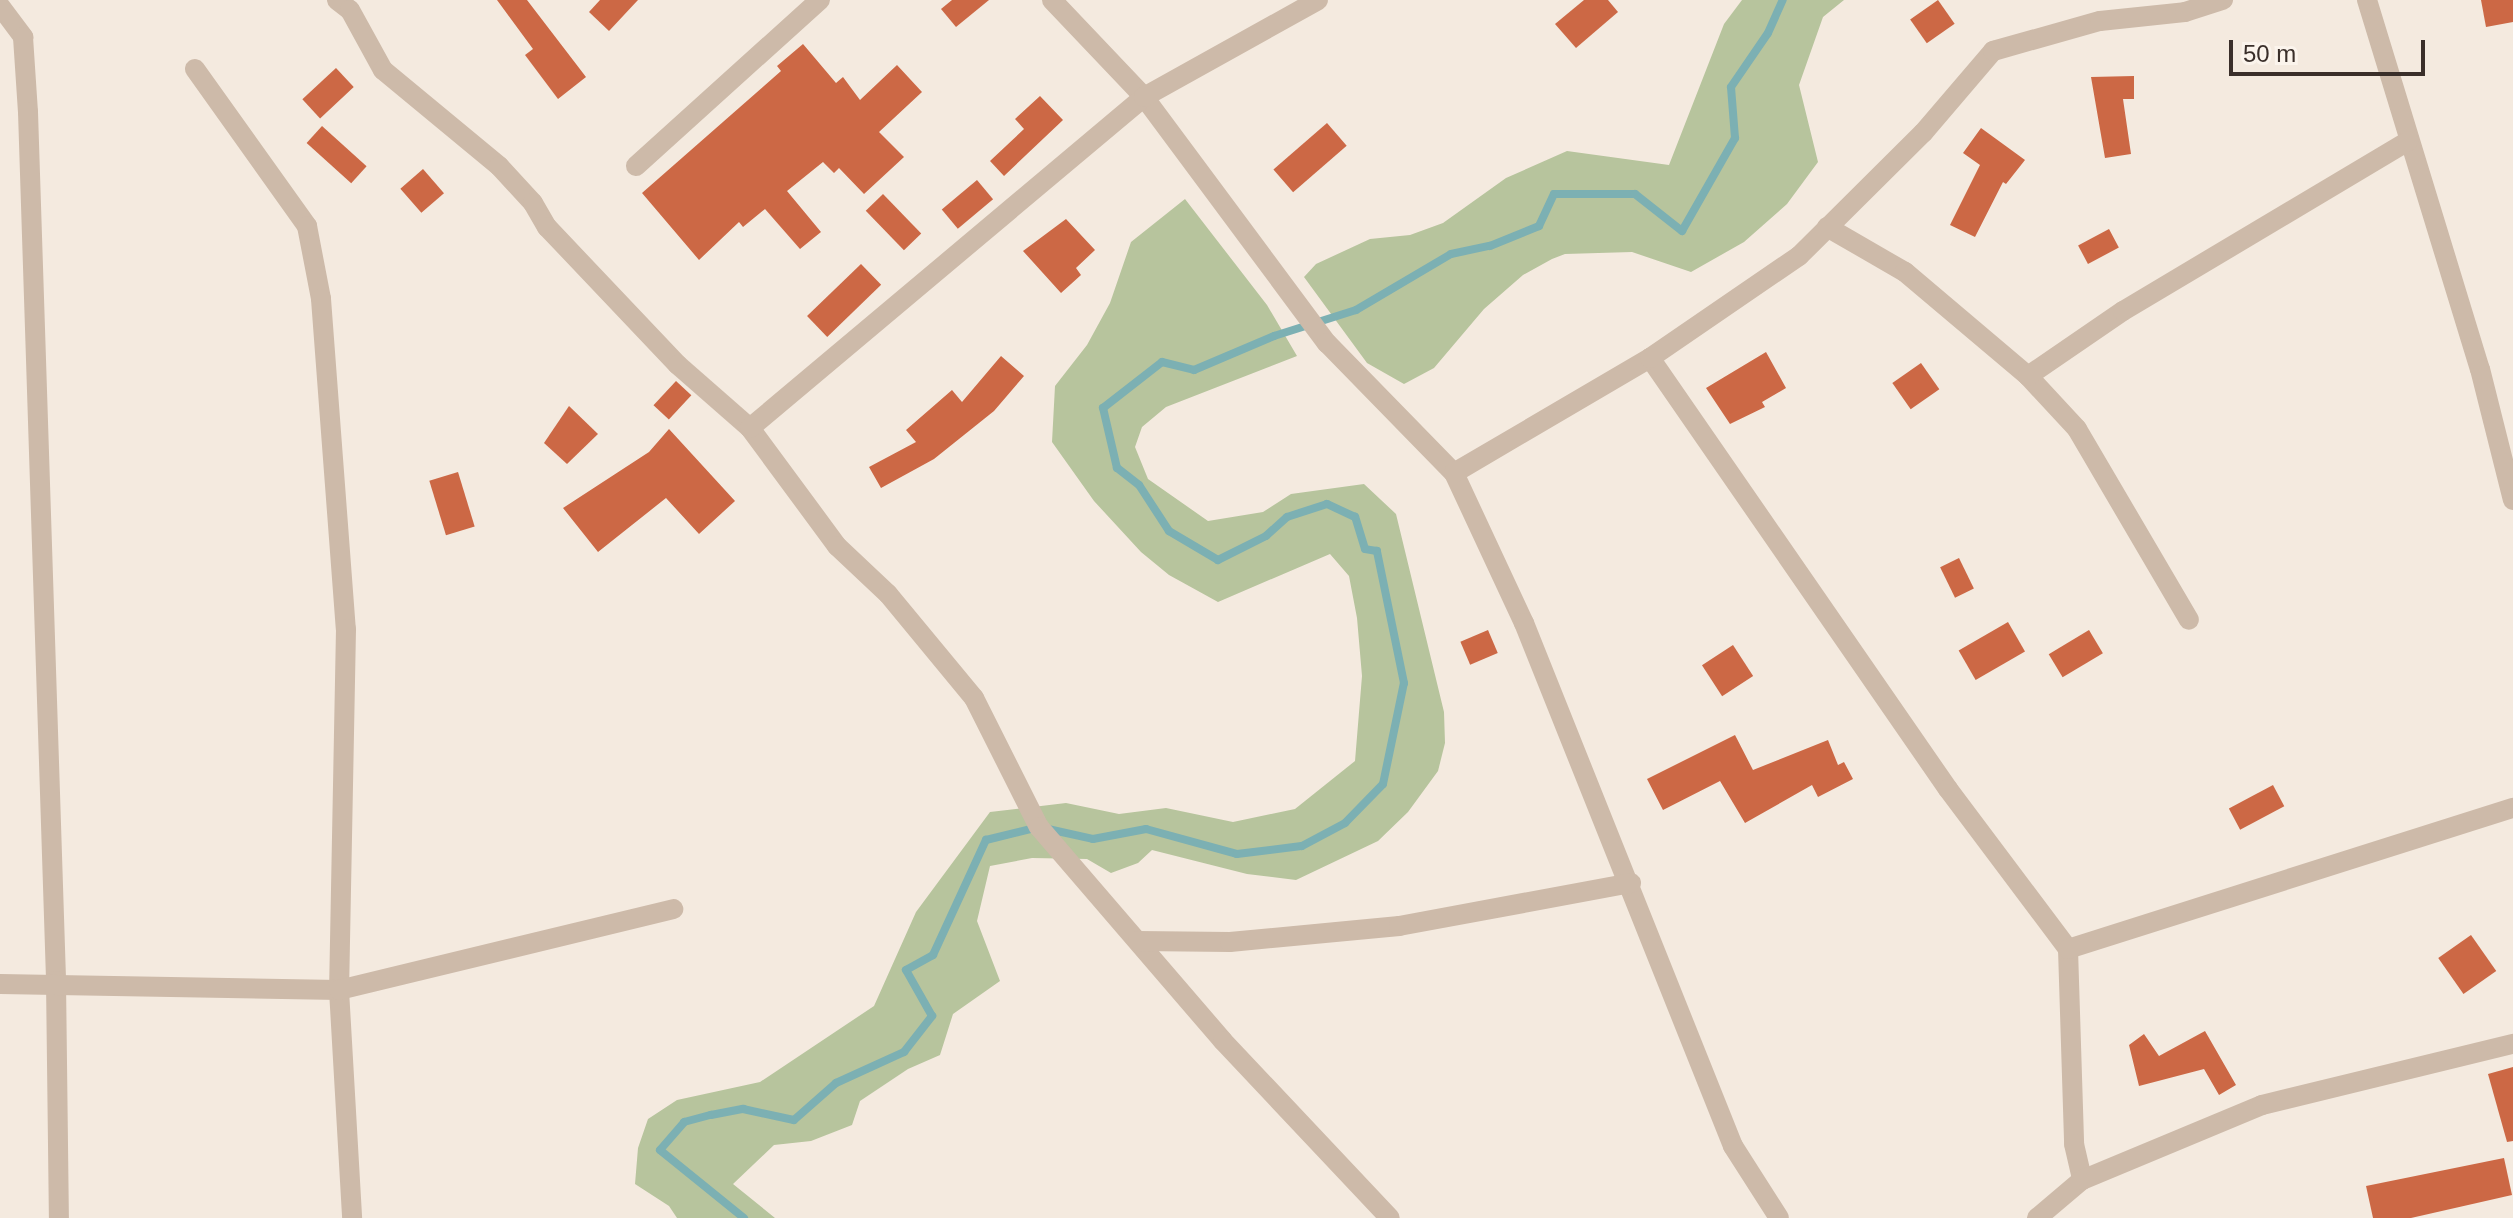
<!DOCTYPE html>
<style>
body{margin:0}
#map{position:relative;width:2513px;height:1218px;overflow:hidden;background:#f4eadf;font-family:Arial,sans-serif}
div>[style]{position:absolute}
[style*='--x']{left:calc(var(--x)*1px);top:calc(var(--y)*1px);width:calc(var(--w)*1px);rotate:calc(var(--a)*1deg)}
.green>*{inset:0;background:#b7c49d}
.stream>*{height:8px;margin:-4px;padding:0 4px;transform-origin:4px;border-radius:4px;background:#7cb0b3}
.building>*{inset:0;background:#cc6845;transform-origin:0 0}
.street>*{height:20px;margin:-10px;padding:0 10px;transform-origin:10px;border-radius:10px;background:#cdbaa9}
span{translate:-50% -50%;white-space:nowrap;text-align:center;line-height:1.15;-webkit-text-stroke:7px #fbf4ec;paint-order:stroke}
.scale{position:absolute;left:2229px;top:40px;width:196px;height:36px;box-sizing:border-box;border:4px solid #3a2f2a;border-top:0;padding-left:10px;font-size:24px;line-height:28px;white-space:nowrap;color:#3a2f2a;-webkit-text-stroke:6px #fbf4ec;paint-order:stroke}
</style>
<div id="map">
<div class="green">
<i style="clip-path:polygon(1742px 0,1844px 0,1823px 17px,1799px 85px,1818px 162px,1787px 204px,1744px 242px,1691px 272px,1632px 252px,1565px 254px,1552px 259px,1523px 275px,1484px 309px,1434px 368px,1404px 384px,1367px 363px,1304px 277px,1316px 264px,1370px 239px,1410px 235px,1443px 223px,1506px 178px,1567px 151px,1669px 165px,1724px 24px)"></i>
<i style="clip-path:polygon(1185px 199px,1267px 305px,1297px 356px,1166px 407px,1142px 427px,1135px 447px,1148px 479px,1208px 521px,1263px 512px,1291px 494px,1364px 484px,1396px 514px,1444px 712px,1445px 743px,1438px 771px,1408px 812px,1378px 841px,1296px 880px,1247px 874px,1152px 850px,1138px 863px,1111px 873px,1087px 859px,1032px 858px,990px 866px,977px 921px,1000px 981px,953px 1014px,940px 1055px,908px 1069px,860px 1101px,852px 1125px,811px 1141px,774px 1145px,733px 1184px,775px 1218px,677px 1218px,669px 1206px,635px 1184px,638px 1148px,648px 1119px,677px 1100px,760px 1082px,874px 1006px,916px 912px,990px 812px,1066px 803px,1119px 814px,1166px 808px,1233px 822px,1295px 809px,1355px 761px,1362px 676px,1357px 618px,1349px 576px,1330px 554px,1218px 602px,1169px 575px,1141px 552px,1094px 501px,1052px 442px,1055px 386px,1087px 345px,1110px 303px,1131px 242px)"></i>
</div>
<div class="stream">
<i style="--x:744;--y:1218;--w:108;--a:-141"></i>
<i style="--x:660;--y:1150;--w:37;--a:-49"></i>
<i style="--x:684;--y:1122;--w:28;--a:-15"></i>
<i style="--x:711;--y:1115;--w:33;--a:-11"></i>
<i style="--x:743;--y:1109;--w:52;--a:12.2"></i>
<i style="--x:794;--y:1120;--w:56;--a:-41.4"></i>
<i style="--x:836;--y:1083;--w:75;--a:-24.5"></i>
<i style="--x:904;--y:1052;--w:46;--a:-52.1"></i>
<i style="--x:932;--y:1016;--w:53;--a:-119.5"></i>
<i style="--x:906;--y:970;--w:31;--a:-29"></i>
<i style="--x:933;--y:955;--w:127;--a:-65.3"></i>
<i style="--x:986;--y:840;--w:55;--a:-13.8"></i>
<i style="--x:1039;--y:827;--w:55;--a:12.5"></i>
<i style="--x:1093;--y:839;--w:54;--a:-10.7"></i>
<i style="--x:1146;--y:829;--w:94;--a:15.4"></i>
<i style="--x:1237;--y:854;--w:65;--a:-7"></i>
<i style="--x:1302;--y:846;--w:49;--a:-28.1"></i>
<i style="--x:1345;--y:823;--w:54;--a:-45.7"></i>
<i style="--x:1383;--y:784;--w:103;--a:-78.3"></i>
<i style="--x:1404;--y:683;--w:135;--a:-101.6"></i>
<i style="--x:1377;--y:551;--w:12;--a:-171"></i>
<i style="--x:1365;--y:549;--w:34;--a:-107"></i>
<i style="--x:1355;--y:517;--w:31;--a:-155"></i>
<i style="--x:1327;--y:504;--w:42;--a:162"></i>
<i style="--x:1287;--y:517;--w:28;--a:138"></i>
<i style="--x:1266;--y:536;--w:54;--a:153.4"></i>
<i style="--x:1218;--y:560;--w:57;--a:-149.4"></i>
<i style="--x:1169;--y:531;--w:55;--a:-123.1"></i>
<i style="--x:1139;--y:485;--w:28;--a:-142"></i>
<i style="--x:1117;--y:468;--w:62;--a:-103.1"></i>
<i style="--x:1103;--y:408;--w:75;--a:-37.9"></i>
<i style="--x:1162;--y:362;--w:33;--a:14"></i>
<i style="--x:1194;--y:370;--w:87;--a:-23"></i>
<i style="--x:1274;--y:336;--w:86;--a:-17.6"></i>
<i style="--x:1356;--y:310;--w:110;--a:-30.5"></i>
<i style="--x:1451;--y:254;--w:40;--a:-12"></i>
<i style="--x:1490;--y:246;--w:53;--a:-22.2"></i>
<i style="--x:1539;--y:226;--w:35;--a:-65"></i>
<i style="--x:1554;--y:194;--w:81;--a:0"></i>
<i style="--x:1635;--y:194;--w:60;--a:38.2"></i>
<i style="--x:1682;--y:231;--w:107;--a:-60.3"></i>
<i style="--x:1735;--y:138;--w:51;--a:-94.5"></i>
<i style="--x:1731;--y:87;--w:65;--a:-55.6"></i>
<i style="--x:1768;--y:33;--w:36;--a:-66"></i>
</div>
<div class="building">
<i style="clip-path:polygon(497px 0,527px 0,586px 77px,558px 99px,525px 55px,533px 49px)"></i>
<i style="clip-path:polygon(600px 0,638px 0,609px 31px,589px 12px)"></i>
<i style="clip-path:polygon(952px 0,989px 0,956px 27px,941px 9px)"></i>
<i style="clip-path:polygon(1584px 0,1608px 0,1618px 12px,1576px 48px,1555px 24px)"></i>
<i style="left:1938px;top:0;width:29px;height:34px;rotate:55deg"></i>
<i style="clip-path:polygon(2481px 0,2513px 0,2513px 22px,2486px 27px)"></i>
<i style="clip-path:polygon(803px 44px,836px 83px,843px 77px,860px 100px,897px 65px,922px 92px,879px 132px,904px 157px,864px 194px,839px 168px,834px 173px,823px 162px,787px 191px,821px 232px,800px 249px,765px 209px,743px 227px,739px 222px,699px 260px,642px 193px,781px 71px,777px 66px)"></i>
<i style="left:336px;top:68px;width:26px;height:46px;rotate:47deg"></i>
<i style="clip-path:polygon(2134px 76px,2134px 99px,2123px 99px,2131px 154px,2105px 158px,2091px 77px)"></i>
<i style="clip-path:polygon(1040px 96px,1063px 120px,1004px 176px,990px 161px,1024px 129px,1015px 119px)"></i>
<i style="left:1327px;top:123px;width:30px;height:71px;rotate:49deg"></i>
<i style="left:322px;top:126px;width:60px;height:23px;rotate:42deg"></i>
<i style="clip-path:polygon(1981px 128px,2025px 160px,2006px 184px,2003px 182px,1975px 237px,1950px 225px,1980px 165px,1963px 153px)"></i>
<i style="left:423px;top:169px;width:32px;height:30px;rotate:49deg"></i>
<i style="left:977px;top:180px;width:25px;height:46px;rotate:50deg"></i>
<i style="left:883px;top:194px;width:55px;height:24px;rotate:46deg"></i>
<i style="clip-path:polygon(1066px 219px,1095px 250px,1076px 268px,1081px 275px,1061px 293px,1023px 251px)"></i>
<i style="left:2109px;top:229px;width:21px;height:35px;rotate:62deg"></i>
<i style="left:861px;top:264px;width:29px;height:75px;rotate:46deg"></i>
<i style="clip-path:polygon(1766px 352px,1786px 388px,1762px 402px,1765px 407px,1730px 424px,1706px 388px)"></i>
<i style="clip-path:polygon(1001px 356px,1024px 376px,994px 411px,934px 459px,881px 488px,869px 467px,916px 442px,906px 430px,952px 390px,962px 402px)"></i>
<i style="left:1921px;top:363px;width:32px;height:35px;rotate:55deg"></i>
<i style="left:676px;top:381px;width:21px;height:33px;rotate:43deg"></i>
<i style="clip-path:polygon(569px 406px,598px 434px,567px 464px,544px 443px)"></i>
<i style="clip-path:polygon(669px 429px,735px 501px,699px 534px,666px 498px,598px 552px,563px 508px,649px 452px)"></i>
<i style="left:458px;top:472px;width:57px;height:30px;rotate:73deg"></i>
<i style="left:1959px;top:558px;width:34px;height:21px;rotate:64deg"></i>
<i style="left:2008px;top:622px;width:34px;height:57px;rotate:60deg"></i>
<i style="left:1488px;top:630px;width:25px;height:30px;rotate:67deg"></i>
<i style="left:2089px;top:630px;width:27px;height:47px;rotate:59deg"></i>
<i style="left:1733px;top:645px;width:37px;height:37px;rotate:57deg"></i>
<i style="clip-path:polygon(1735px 735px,1753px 770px,1828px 740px,1838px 765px,1844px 762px,1853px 779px,1818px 797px,1812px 785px,1745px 823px,1720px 781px,1663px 810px,1647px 779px)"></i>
<i style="left:2273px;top:785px;width:24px;height:50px;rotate:62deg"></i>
<i style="left:2471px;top:935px;width:44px;height:40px;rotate:55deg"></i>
<i style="clip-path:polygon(2205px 1031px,2236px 1085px,2219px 1095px,2204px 1069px,2139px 1086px,2129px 1045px,2144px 1034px,2159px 1056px)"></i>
<i style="clip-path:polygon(2513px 1067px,2513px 1141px,2507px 1142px,2488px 1074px)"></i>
<i style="clip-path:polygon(2504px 1158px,2512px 1195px,2411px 1218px,2373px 1218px,2366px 1186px)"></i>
</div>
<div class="street">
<i style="--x:337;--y:0;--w:16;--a:38"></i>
<i style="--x:350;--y:10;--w:68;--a:61.2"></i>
<i style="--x:383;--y:70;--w:151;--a:39.6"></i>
<i style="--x:499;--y:166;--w:50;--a:47.4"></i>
<i style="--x:533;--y:203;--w:28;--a:60"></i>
<i style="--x:547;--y:227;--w:190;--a:46.5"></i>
<i style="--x:678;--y:365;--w:96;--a:41.2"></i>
<i style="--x:750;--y:428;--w:147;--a:53.6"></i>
<i style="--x:837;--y:546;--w:70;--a:43.3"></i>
<i style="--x:888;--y:594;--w:135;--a:50.4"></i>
<i style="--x:974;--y:698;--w:144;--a:63.3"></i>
<i style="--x:1039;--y:827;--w:282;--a:49.3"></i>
<i style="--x:1223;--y:1041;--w:243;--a:46.7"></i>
<i style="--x:1052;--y:0;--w:134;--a:46.5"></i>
<i style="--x:1144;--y:97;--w:307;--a:53.4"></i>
<i style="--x:1327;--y:343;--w:182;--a:45.7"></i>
<i style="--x:1454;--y:473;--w:166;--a:65"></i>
<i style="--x:1524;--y:623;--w:563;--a:68.22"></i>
<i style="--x:1733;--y:1146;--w:85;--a:57.4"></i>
<i style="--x:2367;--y:0;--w:386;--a:73"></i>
<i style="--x:2480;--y:369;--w:135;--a:75.9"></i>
<i style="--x:0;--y:6;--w:39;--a:53"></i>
<i style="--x:23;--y:37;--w:75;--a:86.2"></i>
<i style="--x:28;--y:112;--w:869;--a:88.15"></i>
<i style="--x:56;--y:981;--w:237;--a:89.3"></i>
<i style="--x:195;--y:69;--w:193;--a:54.5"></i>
<i style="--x:307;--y:226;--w:74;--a:79.1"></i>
<i style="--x:321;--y:299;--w:331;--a:85.7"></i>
<i style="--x:346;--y:629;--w:361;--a:91.1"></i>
<i style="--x:339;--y:990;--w:228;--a:86.7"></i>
<i style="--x:636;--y:166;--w:248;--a:-42.1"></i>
<i style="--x:1827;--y:227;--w:90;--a:30"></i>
<i style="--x:1905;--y:272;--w:161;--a:40.2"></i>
<i style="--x:2028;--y:376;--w:72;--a:47.2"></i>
<i style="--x:2077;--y:429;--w:221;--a:59.6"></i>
<i style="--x:1650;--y:358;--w:524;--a:55.34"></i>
<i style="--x:1948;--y:789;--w:200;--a:53.1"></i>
<i style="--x:2068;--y:949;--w:195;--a:88.2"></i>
<i style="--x:2074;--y:1144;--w:37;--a:77"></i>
<i style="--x:2028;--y:376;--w:115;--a:-34.4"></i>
<i style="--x:2123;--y:311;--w:332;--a:-30.8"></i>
<i style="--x:750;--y:428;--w:515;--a:-40.03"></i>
<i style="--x:1144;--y:97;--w:199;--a:-29.1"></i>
<i style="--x:1454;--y:473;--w:227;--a:-30.4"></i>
<i style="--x:1650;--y:358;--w:181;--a:-34.4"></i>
<i style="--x:1799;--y:256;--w:175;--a:-44.8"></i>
<i style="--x:1923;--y:133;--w:108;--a:-49.5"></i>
<i style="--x:1993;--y:51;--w:111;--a:-15.7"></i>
<i style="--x:2100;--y:21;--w:85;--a:-6"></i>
<i style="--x:2185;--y:12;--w:40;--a:-18"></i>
<i style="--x:1138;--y:941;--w:92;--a:0.6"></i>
<i style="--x:1230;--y:942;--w:170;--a:-5.4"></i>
<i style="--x:1399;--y:926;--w:236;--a:-10.5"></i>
<i style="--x:2068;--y:949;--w:467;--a:-17.6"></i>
<i style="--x:0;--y:984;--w:339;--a:1"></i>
<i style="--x:339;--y:990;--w:344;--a:-13.6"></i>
<i style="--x:2037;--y:1218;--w:59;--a:-40.2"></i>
<i style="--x:2082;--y:1180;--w:195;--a:-22.6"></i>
<i style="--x:2262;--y:1105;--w:258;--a:-13.7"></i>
</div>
<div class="scale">50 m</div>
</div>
